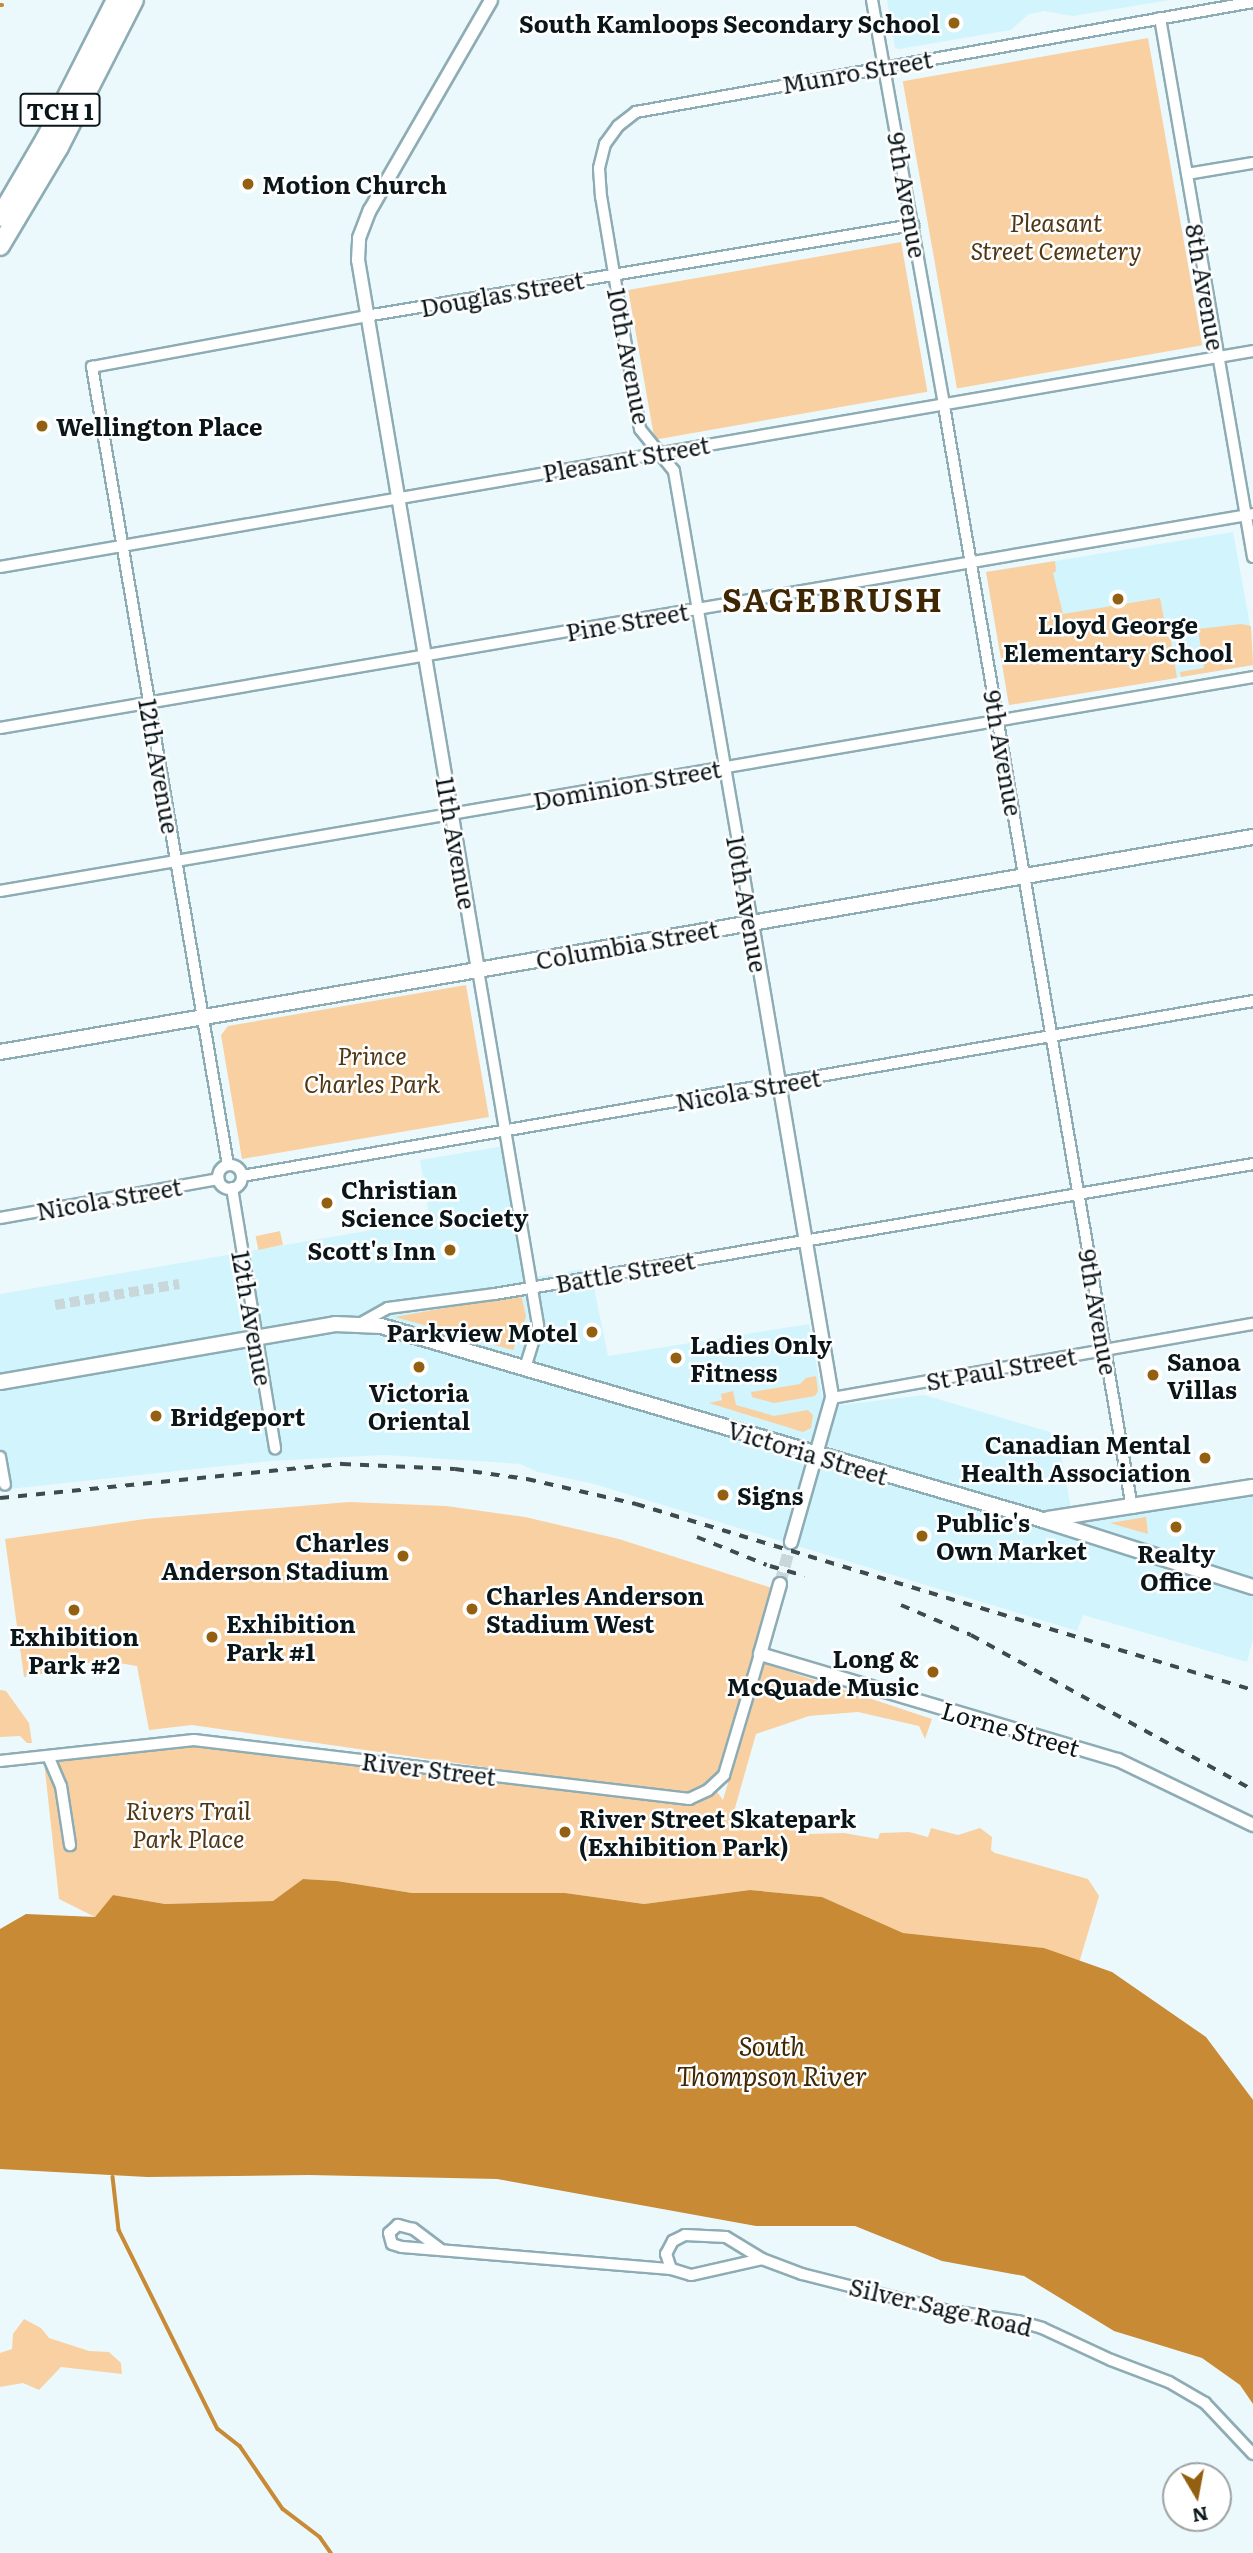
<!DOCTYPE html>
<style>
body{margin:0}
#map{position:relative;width:1253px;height:2553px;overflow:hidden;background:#ecf9fc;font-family:Literata,serif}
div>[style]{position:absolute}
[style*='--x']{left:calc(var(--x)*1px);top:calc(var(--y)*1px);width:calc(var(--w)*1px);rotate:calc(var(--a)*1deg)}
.built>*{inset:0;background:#d2f4fc}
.green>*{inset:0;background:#f8d0a1;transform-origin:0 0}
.water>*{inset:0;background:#c88a35}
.stream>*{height:3.5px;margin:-1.75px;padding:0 1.75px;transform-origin:1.75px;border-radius:1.75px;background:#c88a35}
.minor-tunnel>*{height:10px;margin-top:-5px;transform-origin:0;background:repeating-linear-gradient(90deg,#cad7da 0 10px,transparent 0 15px)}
.tertiary-tunnel>*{height:12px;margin-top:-6px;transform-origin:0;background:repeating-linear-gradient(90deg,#cad7da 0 12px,transparent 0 18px)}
.roads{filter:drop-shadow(2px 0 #8dacb4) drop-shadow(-2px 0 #8dacb4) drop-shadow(0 2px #8dacb4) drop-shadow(0 -2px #8dacb4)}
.minor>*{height:10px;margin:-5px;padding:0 5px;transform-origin:5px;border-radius:5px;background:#fff}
.minor>.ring{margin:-5px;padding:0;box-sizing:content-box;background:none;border:10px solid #fff;border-radius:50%}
.tertiary>*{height:12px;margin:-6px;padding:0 6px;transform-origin:6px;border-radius:6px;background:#fff}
.secondary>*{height:14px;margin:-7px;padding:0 7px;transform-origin:7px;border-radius:7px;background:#fff}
.motorway>*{height:18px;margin:-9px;padding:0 9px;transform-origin:9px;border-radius:9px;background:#fff}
.rail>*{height:3.5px;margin-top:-1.75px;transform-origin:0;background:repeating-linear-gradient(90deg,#3e4b4e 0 9px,transparent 0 18px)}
.dots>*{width:19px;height:19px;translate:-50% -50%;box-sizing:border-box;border:4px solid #fff;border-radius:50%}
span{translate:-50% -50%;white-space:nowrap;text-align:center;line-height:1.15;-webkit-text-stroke:5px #fff;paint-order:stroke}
.shield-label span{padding:2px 5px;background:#fff;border:2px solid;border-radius:5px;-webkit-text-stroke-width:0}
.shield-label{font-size:23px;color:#0a1619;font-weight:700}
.poi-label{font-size:24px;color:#0a1619;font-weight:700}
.right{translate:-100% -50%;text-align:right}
.left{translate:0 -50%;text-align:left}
.street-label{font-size:24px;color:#0a1619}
.park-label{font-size:24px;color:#503613;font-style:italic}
.water-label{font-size:26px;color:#412803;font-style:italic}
.district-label{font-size:32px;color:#402704;font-weight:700;letter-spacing:2px}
.north{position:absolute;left:1162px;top:2462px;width:70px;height:70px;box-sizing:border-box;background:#fff;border:2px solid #9da2a3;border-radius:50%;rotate:170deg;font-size:19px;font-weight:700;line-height:28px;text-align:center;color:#0a1619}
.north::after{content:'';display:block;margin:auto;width:24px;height:32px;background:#936012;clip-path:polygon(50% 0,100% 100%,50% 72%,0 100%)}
</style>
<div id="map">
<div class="built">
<i style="clip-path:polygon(887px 0,1170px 0,1073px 16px,1044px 11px,1029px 14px,1011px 30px,899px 49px,895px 48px)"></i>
<i style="clip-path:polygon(1233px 532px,1251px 630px,1253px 665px,1009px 705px,986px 572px)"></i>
<i style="clip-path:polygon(504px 1146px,529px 1278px,590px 1268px,608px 1356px,809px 1324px,824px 1407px,924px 1395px,1057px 1434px,1071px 1508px,1253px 1479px,1253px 1639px,1247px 1662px,1083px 1615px,1077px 1631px,594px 1484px,538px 1472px,520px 1464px,384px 1455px,271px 1461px,0 1490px,0 1294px,430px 1220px,420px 1160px)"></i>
</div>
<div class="green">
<i style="left:1148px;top:38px;width:312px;height:249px;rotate:80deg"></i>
<i style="left:901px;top:242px;width:152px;height:277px;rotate:80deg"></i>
<i style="clip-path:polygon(1055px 561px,1056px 571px,1053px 573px,1063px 614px,1160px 598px,1164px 619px,1168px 622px,1177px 678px,1009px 705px,986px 572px)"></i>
<i style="clip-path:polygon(1241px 624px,1251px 626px,1253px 665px,1181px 677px,1180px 672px,1204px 668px,1198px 629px)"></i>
<i style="clip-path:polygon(466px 985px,489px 1117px,242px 1159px,221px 1035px,228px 1026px)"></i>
<i style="left:280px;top:1231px;width:14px;height:25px;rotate:78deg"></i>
<i style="clip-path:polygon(521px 1294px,526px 1317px,513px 1350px,395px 1317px)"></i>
<i style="clip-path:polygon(816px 1376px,818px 1391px,815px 1396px,774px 1403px,752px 1397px,751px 1392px,800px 1384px,806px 1378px)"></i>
<i style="clip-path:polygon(733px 1391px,736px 1405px,774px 1416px,808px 1410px,813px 1415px,811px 1428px,803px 1432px,709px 1403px,722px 1400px,721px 1394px)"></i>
<i style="clip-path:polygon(349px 1502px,446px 1506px,525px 1517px,619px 1539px,772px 1588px,720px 1774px,686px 1796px,192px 1725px,149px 1730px,137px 1666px,107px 1661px,69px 1665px,51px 1672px,24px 1677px,5px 1539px,145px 1519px)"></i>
<i style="clip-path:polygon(1146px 1517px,1148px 1534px,1110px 1523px)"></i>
<i style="clip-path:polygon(763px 1663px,932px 1719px,925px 1739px,919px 1726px,858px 1712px,809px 1716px,756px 1734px,733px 1815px,808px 1834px,844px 1833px,878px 1839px,880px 1833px,909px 1832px,928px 1837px,931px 1828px,958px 1835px,980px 1828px,992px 1837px,991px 1850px,995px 1853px,1088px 1879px,1099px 1896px,1079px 1963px,1044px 1948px,903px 1933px,822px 1897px,750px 1890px,644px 1904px,565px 1893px,412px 1893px,337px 1881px,303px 1879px,273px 1901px,165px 1904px,113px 1895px,95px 1917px,59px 1899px,44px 1761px,194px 1743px,690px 1803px,715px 1789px,723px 1800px)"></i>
<i style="clip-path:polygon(0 1690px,6px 1691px,29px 1723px,32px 1743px,27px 1743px,20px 1736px,0 1737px)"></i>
<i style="clip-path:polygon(24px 2319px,41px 2328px,49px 2338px,89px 2351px,109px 2352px,121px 2363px,122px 2374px,61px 2367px,39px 2390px,23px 2383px,0 2387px,0 2353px,12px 2349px,13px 2334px)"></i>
</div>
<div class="water">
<i style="clip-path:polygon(303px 1879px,337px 1881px,412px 1893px,565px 1893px,644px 1904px,750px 1890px,822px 1897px,903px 1933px,1044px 1948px,1112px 1972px,1206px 2037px,1253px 2100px,1253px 2404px,1240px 2385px,1202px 2358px,1114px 2331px,1024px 2276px,942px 2261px,855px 2226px,756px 2226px,497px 2179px,309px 2175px,147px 2177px,0 2169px,0 1929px,26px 1914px,95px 1917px,113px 1895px,165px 1904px,273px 1901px)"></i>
</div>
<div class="stream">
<i style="--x:0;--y:5;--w:2;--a:0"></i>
<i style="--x:113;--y:2177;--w:53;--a:83.5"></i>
<i style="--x:119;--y:2230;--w:222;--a:63.6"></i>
<i style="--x:218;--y:2429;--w:28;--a:38"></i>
<i style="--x:240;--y:2446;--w:76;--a:55.7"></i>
<i style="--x:283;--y:2509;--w:46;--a:37.1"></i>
<i style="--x:320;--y:2537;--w:19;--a:55"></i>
</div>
<div class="minor-tunnel">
<i style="--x:55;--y:1305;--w:126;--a:-9.6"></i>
</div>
<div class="tertiary-tunnel">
<i style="--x:780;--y:1584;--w:43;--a:-75.3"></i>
</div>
<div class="roads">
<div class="minor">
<i style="--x:872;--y:0;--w:412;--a:79.9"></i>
<i style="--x:944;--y:406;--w:1118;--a:80.32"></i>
<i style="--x:1160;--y:18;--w:547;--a:80.21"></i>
<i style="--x:1187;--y:174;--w:67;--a:-9.5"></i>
<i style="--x:0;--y:567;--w:1271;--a:-9.78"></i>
<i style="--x:0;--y:728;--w:1271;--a:-9.69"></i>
<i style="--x:0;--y:891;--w:1271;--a:-9.69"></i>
<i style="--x:752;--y:923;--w:459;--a:-99.8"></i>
<i style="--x:674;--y:471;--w:54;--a:-129"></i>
<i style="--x:640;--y:429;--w:235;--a:-99.5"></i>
<i style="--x:601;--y:197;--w:29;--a:-94"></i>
<i style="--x:599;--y:168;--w:25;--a:-76"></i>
<i style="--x:605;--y:144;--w:22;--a:-54"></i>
<i style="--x:618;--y:126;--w:23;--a:-38"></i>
<i style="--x:636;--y:112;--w:627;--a:-10.11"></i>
<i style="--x:478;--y:970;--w:361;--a:80.4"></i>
<i style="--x:538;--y:1326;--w:44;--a:107.2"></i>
<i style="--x:228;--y:1165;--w:810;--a:-99.67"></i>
<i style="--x:92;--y:367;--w:279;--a:-10.5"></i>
<i style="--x:366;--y:316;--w:555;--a:-9.45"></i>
<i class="ring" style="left:218px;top:1165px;width:14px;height:14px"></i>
<i style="--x:242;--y:1176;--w:1026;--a:-9.82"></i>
<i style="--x:232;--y:1188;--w:264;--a:80.6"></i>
<i style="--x:0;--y:1218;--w:222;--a:-10.1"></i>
<i style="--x:361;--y:1323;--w:31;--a:-29"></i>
<i style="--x:388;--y:1308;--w:108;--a:-7.5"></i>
<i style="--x:495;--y:1294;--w:769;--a:-9.73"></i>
<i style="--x:832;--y:1398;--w:427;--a:-10"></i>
<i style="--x:0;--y:1457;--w:28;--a:80"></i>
<i style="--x:49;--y:1758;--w:30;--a:67"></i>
<i style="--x:61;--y:1786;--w:60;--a:81.3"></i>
<i style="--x:0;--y:1761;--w:195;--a:-6.2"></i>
<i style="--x:194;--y:1740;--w:499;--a:6.8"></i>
<i style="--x:689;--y:1799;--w:21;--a:-25"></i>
<i style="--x:708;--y:1790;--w:22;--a:-43"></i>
<i style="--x:724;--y:1775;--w:126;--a:-73.4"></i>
<i style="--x:440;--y:2249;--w:34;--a:-143"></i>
<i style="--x:413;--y:2229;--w:16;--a:-165"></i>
<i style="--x:398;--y:2225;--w:12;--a:138"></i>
<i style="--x:389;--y:2233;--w:11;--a:75"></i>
<i style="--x:392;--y:2244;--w:10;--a:17"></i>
<i style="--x:402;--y:2247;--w:270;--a:4.7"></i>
<i style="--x:762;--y:2259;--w:73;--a:167.3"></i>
<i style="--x:691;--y:2275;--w:21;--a:-163"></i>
<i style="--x:671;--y:2269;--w:16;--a:-108"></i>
<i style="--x:666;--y:2254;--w:15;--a:-62"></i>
<i style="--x:673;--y:2241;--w:13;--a:-27"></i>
<i style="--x:685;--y:2235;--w:41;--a:2.8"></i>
<i style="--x:726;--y:2237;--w:42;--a:31.4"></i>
<i style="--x:762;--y:2259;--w:43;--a:20.6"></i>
<i style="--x:802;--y:2274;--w:146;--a:14.2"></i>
<i style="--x:944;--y:2310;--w:75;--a:8.5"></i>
<i style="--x:1018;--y:2321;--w:25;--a:16"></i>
<i style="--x:1042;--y:2328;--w:76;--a:24.9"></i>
<i style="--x:1111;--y:2360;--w:62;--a:20.8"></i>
<i style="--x:1169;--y:2382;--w:42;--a:30.3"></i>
<i style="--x:1205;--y:2403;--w:70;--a:46.7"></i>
</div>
<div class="tertiary">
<i style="--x:752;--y:923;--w:482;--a:80.4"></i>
<i style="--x:832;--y:1398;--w:150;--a:105.9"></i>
<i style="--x:478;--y:970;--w:720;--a:-99.59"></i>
<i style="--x:358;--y:260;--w:22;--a:-87"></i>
<i style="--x:359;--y:238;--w:30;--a:-69"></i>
<i style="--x:370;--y:210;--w:242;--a:-60"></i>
<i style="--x:780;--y:1584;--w:73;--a:105.9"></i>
<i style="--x:760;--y:1654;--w:373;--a:16.5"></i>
<i style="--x:1118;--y:1760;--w:150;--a:25.7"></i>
</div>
<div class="secondary">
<i style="--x:0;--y:1052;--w:1271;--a:-9.74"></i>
<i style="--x:0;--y:1382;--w:340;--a:-9.8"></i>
<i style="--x:335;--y:1324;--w:46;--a:2.5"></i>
<i style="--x:381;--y:1326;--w:690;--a:16.33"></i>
<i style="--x:1043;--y:1520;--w:220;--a:17.7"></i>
<i style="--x:1048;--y:1519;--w:207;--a:-8.9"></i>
</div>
<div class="motorway">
<i style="--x:0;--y:217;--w:91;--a:-59.8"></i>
<i style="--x:46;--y:138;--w:155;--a:-63.1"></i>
<i style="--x:0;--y:246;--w:115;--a:-59.2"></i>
<i style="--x:59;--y:147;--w:165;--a:-63"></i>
</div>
</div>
<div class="rail">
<i style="--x:0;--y:1498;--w:344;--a:-5.7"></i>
<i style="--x:342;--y:1464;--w:113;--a:2.5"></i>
<i style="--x:455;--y:1469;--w:73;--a:7.9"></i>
<i style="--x:527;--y:1479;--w:112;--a:12.9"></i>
<i style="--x:636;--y:1504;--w:644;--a:16.78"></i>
<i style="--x:697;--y:1537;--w:75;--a:21.8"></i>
<i style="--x:770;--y:1566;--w:36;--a:16"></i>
<i style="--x:901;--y:1605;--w:76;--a:23.2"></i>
<i style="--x:971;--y:1635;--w:322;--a:28.8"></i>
</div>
<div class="dots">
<i style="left:954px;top:23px;background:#936012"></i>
<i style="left:248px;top:184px;background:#936012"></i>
<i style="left:42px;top:426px;background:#936012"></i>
<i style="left:1118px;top:599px;background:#936012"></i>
<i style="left:327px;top:1203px;background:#936012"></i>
<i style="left:450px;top:1250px;background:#936012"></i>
<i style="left:592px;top:1332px;background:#936012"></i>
<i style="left:676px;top:1358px;background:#936012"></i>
<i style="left:419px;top:1367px;background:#936012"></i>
<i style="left:1153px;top:1375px;background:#936012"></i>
<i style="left:156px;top:1416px;background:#936012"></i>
<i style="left:1205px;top:1458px;background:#936012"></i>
<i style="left:723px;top:1495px;background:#936012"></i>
<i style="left:1176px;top:1527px;background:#936012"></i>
<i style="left:922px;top:1536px;background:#936012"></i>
<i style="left:403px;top:1556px;background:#936012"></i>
<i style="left:472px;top:1609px;background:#936012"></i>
<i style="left:74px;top:1610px;background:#936012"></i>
<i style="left:212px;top:1637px;background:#936012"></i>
<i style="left:933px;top:1672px;background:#936012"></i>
<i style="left:565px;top:1832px;background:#936012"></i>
</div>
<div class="shield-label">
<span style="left:60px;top:110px">TCH 1</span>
</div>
<div class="poi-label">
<span class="right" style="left:940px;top:23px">South Kamloops Secondary School</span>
<span class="left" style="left:262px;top:184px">Motion Church</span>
<span class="left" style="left:56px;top:426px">Wellington Place</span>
<span style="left:1118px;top:638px">Lloyd George<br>Elementary School</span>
<span class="left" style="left:341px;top:1203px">Christian<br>Science Society</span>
<span class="right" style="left:436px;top:1250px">Scott's Inn</span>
<span class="right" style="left:578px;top:1332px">Parkview Motel</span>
<span class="left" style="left:690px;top:1358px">Ladies Only<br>Fitness</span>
<span class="left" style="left:1167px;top:1375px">Sanoa<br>Villas</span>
<span style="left:419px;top:1406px">Victoria<br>Oriental</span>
<span class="left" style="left:170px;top:1416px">Bridgeport</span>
<span class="right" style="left:1191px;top:1458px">Canadian Mental<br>Health Association</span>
<span class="left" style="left:737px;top:1495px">Signs</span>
<span class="left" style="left:936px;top:1536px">Public's<br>Own Market</span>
<span class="right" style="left:389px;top:1556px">Charles<br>Anderson Stadium</span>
<span style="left:1176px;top:1567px">Realty<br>Office</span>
<span class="left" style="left:486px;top:1609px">Charles Anderson<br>Stadium West</span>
<span class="left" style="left:226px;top:1637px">Exhibition<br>Park #1</span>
<span style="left:74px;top:1650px">Exhibition<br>Park #2</span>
<span class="right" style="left:919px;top:1672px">Long &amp;<br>McQuade Music</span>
<span class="left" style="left:579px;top:1832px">River Street Skatepark<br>(Exhibition Park)</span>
</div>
<div class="street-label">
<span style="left:857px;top:71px;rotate:-10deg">Munro Street</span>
<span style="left:908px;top:195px;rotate:80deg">9th Avenue</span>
<span style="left:1206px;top:287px;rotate:80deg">8th Avenue</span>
<span style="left:502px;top:293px;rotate:-10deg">Douglas Street</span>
<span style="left:630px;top:356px;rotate:79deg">10th Avenue</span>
<span style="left:626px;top:458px;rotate:-10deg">Pleasant Street</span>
<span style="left:627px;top:621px;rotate:-10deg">Pine Street</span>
<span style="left:1004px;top:753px;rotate:80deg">9th Avenue</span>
<span style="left:160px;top:766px;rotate:80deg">12th Avenue</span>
<span style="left:627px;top:784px;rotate:-10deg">Dominion Street</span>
<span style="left:457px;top:843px;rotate:80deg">11th Avenue</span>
<span style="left:748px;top:904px;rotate:80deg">10th Avenue</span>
<span style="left:627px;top:944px;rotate:-10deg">Columbia Street</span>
<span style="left:748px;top:1089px;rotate:-10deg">Nicola Street</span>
<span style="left:109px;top:1198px;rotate:-10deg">Nicola Street</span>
<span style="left:625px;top:1271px;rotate:-10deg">Battle Street</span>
<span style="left:1099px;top:1312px;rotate:80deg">9th Avenue</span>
<span style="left:253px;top:1318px;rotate:80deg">12th Avenue</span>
<span style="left:1001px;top:1368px;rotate:-10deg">St Paul Street</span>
<span style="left:808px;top:1452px;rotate:17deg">Victoria Street</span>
<span style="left:1011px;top:1728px;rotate:16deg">Lorne Street</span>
<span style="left:429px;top:1768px;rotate:7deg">River Street</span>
<span style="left:941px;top:2306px;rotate:13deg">Silver Sage Road</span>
</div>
<div class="park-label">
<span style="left:1056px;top:236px">Pleasant<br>Street Cemetery</span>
<span style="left:372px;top:1069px">Prince<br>Charles Park</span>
<span style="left:188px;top:1824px">Rivers Trail<br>Park Place</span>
</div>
<div class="water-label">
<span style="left:772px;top:2060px">South<br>Thompson River</span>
</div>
<div class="district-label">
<span style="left:833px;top:598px">SAGEBRUSH</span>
</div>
<div class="north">N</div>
</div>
